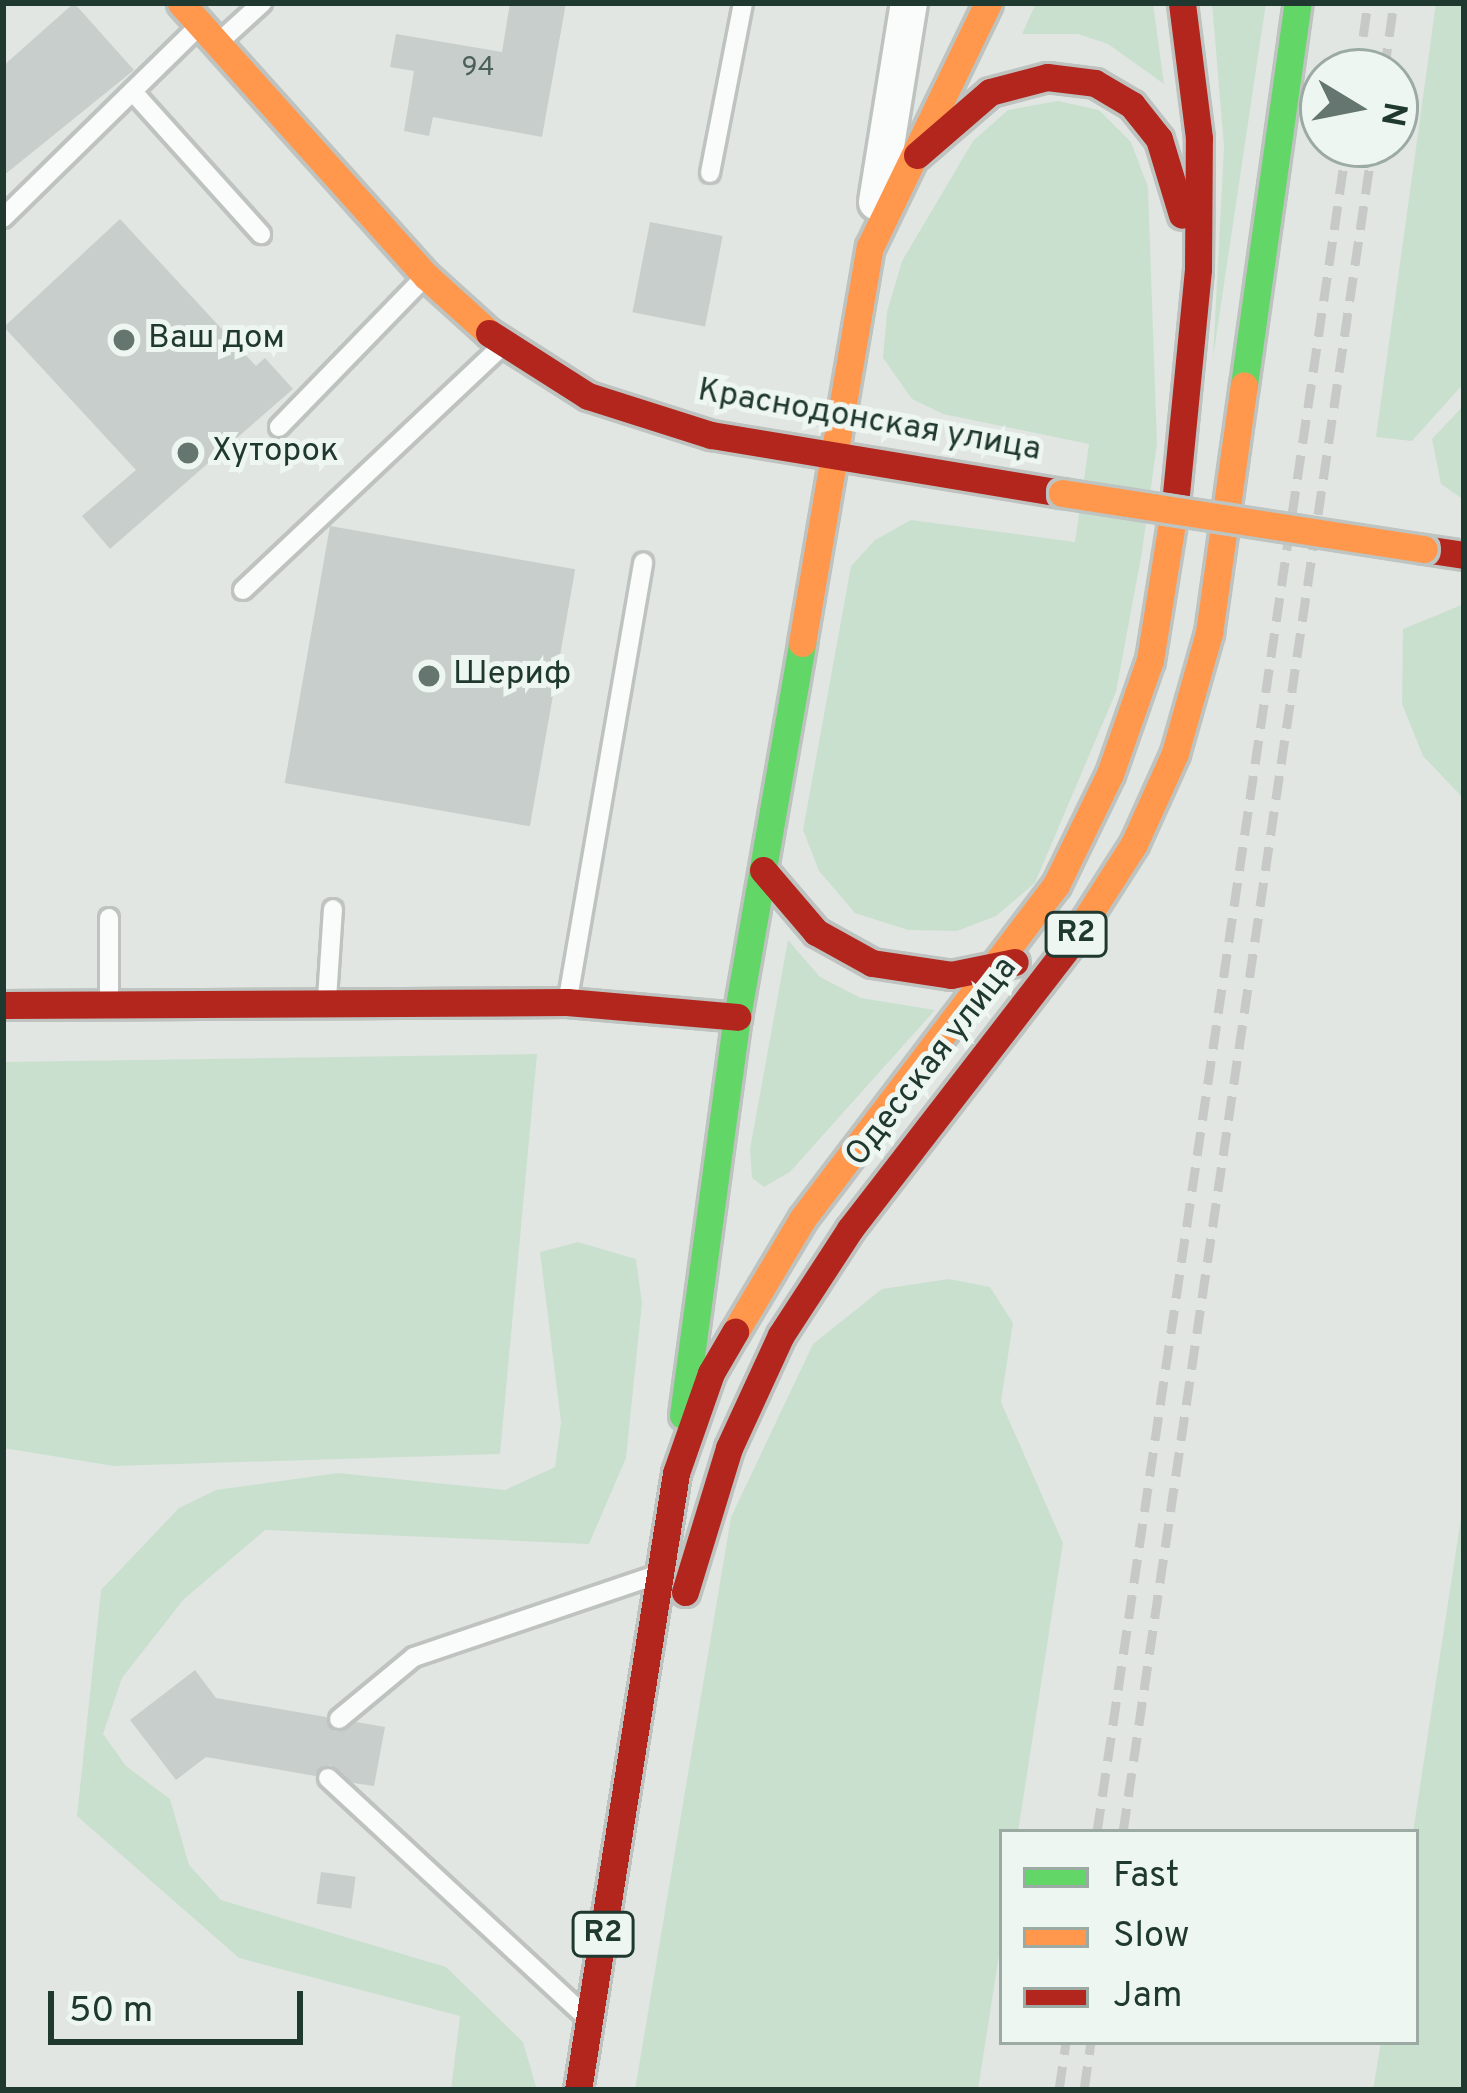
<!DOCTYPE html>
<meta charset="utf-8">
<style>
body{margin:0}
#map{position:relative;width:1467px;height:2093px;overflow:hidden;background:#e1e6e3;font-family:Overpass,sans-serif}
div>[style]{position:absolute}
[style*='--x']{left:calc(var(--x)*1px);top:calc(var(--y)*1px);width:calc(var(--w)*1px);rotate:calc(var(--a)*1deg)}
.green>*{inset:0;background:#cae0ce}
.building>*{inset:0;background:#c8cecb;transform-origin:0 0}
.roads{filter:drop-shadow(3px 0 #bec3c0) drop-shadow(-3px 0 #bec3c0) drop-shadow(0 3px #bec3c0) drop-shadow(0 -3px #bec3c0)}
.lane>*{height:18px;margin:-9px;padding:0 9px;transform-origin:9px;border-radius:9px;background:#fafbfb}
.street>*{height:36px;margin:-18px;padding:0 18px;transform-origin:18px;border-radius:18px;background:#fafbfb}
.fast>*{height:27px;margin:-13.5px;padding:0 13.5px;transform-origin:13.5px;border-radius:13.5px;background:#63d668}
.slow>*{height:27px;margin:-13.5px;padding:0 13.5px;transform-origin:13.5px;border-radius:13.5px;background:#ff974d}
.jam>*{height:27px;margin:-13.5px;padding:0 13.5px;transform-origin:13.5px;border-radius:13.5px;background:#b3261e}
.rail>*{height:9px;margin-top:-4.5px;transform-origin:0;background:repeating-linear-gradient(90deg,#c6c9c8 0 24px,transparent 0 36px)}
.bridges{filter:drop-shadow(3px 0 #bdc4c1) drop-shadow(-3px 0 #bdc4c1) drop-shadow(0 3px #bdc4c1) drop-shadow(0 -3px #bdc4c1)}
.slow-bridge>*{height:27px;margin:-13.5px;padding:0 13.5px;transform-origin:13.5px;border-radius:13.5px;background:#ff974d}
.dots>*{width:33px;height:33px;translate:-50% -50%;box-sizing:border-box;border:6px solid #eef6f2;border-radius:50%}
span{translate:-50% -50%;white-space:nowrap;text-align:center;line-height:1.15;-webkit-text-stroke:10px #eef6f2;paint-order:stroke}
.number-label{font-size:27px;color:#4b5f58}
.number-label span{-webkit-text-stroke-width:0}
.shield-label span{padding:3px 9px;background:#eef6f2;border:3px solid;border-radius:9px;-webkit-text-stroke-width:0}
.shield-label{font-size:30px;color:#203930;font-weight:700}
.poi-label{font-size:33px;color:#203930}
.left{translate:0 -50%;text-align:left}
.street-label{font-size:33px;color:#203930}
.frame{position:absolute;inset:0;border:6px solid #203930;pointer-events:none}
.legend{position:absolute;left:999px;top:1829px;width:420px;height:216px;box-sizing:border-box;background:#eef6f2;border:3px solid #9caaa4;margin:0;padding:15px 21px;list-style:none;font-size:36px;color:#203930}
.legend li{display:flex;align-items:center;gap:24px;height:60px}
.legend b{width:60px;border:3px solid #9caaa4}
.north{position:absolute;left:1299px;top:48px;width:120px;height:120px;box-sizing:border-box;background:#eef6f2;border:3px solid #9caaa4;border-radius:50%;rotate:100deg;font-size:33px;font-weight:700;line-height:48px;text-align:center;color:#203930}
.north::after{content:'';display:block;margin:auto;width:42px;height:54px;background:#64766f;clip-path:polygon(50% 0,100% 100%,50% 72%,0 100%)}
.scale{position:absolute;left:48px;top:1991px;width:255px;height:54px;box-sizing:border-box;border:6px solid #203930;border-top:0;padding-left:15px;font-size:36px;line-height:42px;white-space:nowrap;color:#203930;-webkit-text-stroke:9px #eef6f2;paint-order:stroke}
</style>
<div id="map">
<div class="green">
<i style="clip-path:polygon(1036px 3px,1153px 3px,1164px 84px,1108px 44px,1078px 34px,1022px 34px)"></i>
<i style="clip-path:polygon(1212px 3px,1266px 3px,1213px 358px,1224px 147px)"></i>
<i style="clip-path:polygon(1436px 3px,1464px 3px,1464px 383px,1412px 441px,1376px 437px)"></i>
<i style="clip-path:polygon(1058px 101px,1099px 110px,1131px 142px,1148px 187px,1157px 444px,1142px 552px,1116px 692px,1035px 883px,996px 916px,957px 931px,908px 930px,855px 913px,819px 871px,803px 830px,851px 566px,875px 540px,911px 520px,1075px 542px,1089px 444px,943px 414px,912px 399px,883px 358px,887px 312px,902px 261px,973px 141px,1008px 110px)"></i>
<i style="clip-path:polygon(1464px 405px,1464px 500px,1441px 484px,1432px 439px)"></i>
<i style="clip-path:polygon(1464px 604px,1464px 799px,1423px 756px,1402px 704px,1403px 629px)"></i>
<i style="clip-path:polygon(788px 940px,820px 977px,861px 998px,935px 1010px,790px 1172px,764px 1187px,752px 1178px,750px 1149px)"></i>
<i style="clip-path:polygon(537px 1054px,500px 1454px,114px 1466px,3px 1448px,3px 1062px)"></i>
<i style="clip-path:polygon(578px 1242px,636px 1259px,642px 1303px,626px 1458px,589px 1544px,265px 1530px,183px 1600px,122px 1678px,103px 1734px,126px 1766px,170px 1799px,189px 1865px,221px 1900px,446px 1967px,523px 2042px,537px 2090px,451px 2090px,460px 2016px,239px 1958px,77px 1816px,101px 1590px,179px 1508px,216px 1490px,338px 1473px,505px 1490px,555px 1467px,561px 1422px,540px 1252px)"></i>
<i style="clip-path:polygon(949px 1279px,990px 1287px,1013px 1323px,1001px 1402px,1063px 1543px,1018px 1832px,1002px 1832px,1002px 1936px,978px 2090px,635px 2090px,731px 1517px,813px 1344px,882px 1289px)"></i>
<i style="clip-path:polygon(1464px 1498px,1464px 2090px,1373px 2090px,1381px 2042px,1416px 2042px,1413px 1832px)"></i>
</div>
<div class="building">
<i style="clip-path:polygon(74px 3px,134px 70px,3px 176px,3px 66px)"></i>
<i style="clip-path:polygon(510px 3px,566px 3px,542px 137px,433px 117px,429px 136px,404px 131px,414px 71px,390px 67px,396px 34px,502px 52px)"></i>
<i style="clip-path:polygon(120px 219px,256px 366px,265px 358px,293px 389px,110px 549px,82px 516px,136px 470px,4px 327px)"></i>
<i style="left:650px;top:222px;width:74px;height:92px;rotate:11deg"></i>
<i style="left:330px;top:526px;width:249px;height:261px;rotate:10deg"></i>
<i style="clip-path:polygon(195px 1670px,216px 1698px,326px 1717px,335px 1732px,356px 1722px,385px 1727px,374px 1786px,353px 1783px,330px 1765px,315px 1776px,206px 1757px,176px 1780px,130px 1720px)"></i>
<i style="left:321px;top:1872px;width:35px;height:32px;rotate:8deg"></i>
</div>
<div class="roads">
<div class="lane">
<i style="--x:217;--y:44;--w:61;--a:-42.3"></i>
<i style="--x:134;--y:93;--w:190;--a:48"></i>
<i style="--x:710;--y:173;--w:173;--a:-79"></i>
<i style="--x:3;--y:218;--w:276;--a:-44.4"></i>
<i style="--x:279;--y:427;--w:206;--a:-45.8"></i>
<i style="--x:243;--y:590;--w:353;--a:-43.3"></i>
<i style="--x:109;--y:918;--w:82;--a:90"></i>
<i style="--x:568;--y:998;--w:442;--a:-80.2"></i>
<i style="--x:327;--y:999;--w:90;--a:-86.2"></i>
<i style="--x:339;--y:1719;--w:97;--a:-39.6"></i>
<i style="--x:414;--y:1657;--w:249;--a:-18.7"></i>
<i style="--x:328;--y:1778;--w:343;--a:42.8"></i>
</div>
<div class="street">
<i style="--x:877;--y:202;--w:202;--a:-80.9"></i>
</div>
<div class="fast">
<i style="--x:1244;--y:385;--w:386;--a:-82"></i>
<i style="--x:683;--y:1415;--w:402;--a:-82.3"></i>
<i style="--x:737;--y:1017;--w:380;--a:-80.1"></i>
</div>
<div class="slow">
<i style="--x:181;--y:3;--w:367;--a:48.1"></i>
<i style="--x:426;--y:276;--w:85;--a:42.1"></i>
<i style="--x:870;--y:247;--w:271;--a:-64.2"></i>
<i style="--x:802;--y:643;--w:402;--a:-80.3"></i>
<i style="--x:1070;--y:944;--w:119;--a:-57.4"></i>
<i style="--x:1134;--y:844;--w:100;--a:-65.7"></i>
<i style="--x:1175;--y:753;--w:125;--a:-74.2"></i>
<i style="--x:1209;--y:633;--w:250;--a:-82"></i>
<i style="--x:735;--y:1332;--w:133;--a:-59.2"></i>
<i style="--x:803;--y:1218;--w:418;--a:-52.8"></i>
<i style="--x:1056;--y:885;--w:123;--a:-64.1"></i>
<i style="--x:1110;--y:774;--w:121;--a:-70.7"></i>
<i style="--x:1150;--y:660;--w:158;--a:-80.9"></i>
</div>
<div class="jam">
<i style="--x:917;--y:155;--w:96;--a:-40.8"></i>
<i style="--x:990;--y:92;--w:59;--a:-14.7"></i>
<i style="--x:1047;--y:77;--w:48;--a:7.1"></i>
<i style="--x:1095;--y:83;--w:43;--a:30.7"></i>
<i style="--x:1132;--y:105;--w:43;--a:51.5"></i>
<i style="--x:1159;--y:139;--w:79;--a:73.2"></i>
<i style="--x:489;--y:333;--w:117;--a:32.5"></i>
<i style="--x:588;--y:396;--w:129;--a:17.6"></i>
<i style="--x:711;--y:435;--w:356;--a:9.4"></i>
<i style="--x:1175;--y:504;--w:236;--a:-84.4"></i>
<i style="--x:1198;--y:269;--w:131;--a:-89.6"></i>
<i style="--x:1199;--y:138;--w:136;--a:-97.2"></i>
<i style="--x:1424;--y:549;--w:40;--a:8.5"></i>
<i style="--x:763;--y:870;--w:82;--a:49.5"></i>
<i style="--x:816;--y:932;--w:64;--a:29"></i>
<i style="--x:872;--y:963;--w:80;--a:8.6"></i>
<i style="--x:951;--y:975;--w:65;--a:-11.5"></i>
<i style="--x:3;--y:1005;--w:564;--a:-0.3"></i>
<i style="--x:567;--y:1002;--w:171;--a:5"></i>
<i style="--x:685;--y:1592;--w:151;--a:-73"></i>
<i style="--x:729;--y:1448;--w:124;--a:-65.3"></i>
<i style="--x:781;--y:1335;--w:126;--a:-56.9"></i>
<i style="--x:850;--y:1229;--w:360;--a:-52.3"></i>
<i style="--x:578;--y:2090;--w:625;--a:-80.97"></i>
<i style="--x:676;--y:1473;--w:106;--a:-70.7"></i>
<i style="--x:711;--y:1373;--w:48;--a:-59.7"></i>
</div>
</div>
<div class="rail">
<i style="--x:1358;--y:72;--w:70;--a:-81.8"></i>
<i style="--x:1384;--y:72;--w:70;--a:-81.8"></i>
<i style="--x:1097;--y:1832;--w:1706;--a:-81.58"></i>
<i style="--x:1123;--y:1832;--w:1706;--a:-81.58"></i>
<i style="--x:1059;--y:2090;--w:49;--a:-81.7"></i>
<i style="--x:1084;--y:2090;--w:49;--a:-81.7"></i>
</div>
<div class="bridges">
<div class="slow-bridge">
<i style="--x:1062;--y:493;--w:366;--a:8.8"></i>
</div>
</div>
<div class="dots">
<i style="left:124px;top:340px;background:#64766f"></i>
<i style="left:188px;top:453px;background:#64766f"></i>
<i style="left:429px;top:676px;background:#64766f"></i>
</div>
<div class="number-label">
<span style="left:478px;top:69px">94</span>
</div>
<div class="shield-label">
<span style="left:1076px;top:934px">R2</span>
<span style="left:603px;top:1934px">R2</span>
</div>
<div class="poi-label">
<span class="left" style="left:148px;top:340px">Ваш дом</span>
<span class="left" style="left:212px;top:453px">Хуторок</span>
<span class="left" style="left:453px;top:676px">Шериф</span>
</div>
<div class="street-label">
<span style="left:869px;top:422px;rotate:10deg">Краснодонская улица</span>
<span style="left:933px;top:1063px;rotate:-52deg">Одесская улица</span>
</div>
<div class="frame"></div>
<ul class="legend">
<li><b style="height:15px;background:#63d668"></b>Fast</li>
<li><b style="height:15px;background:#ff974d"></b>Slow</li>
<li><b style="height:15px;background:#b3261e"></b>Jam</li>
</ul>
<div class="north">N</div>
<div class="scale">50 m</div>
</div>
